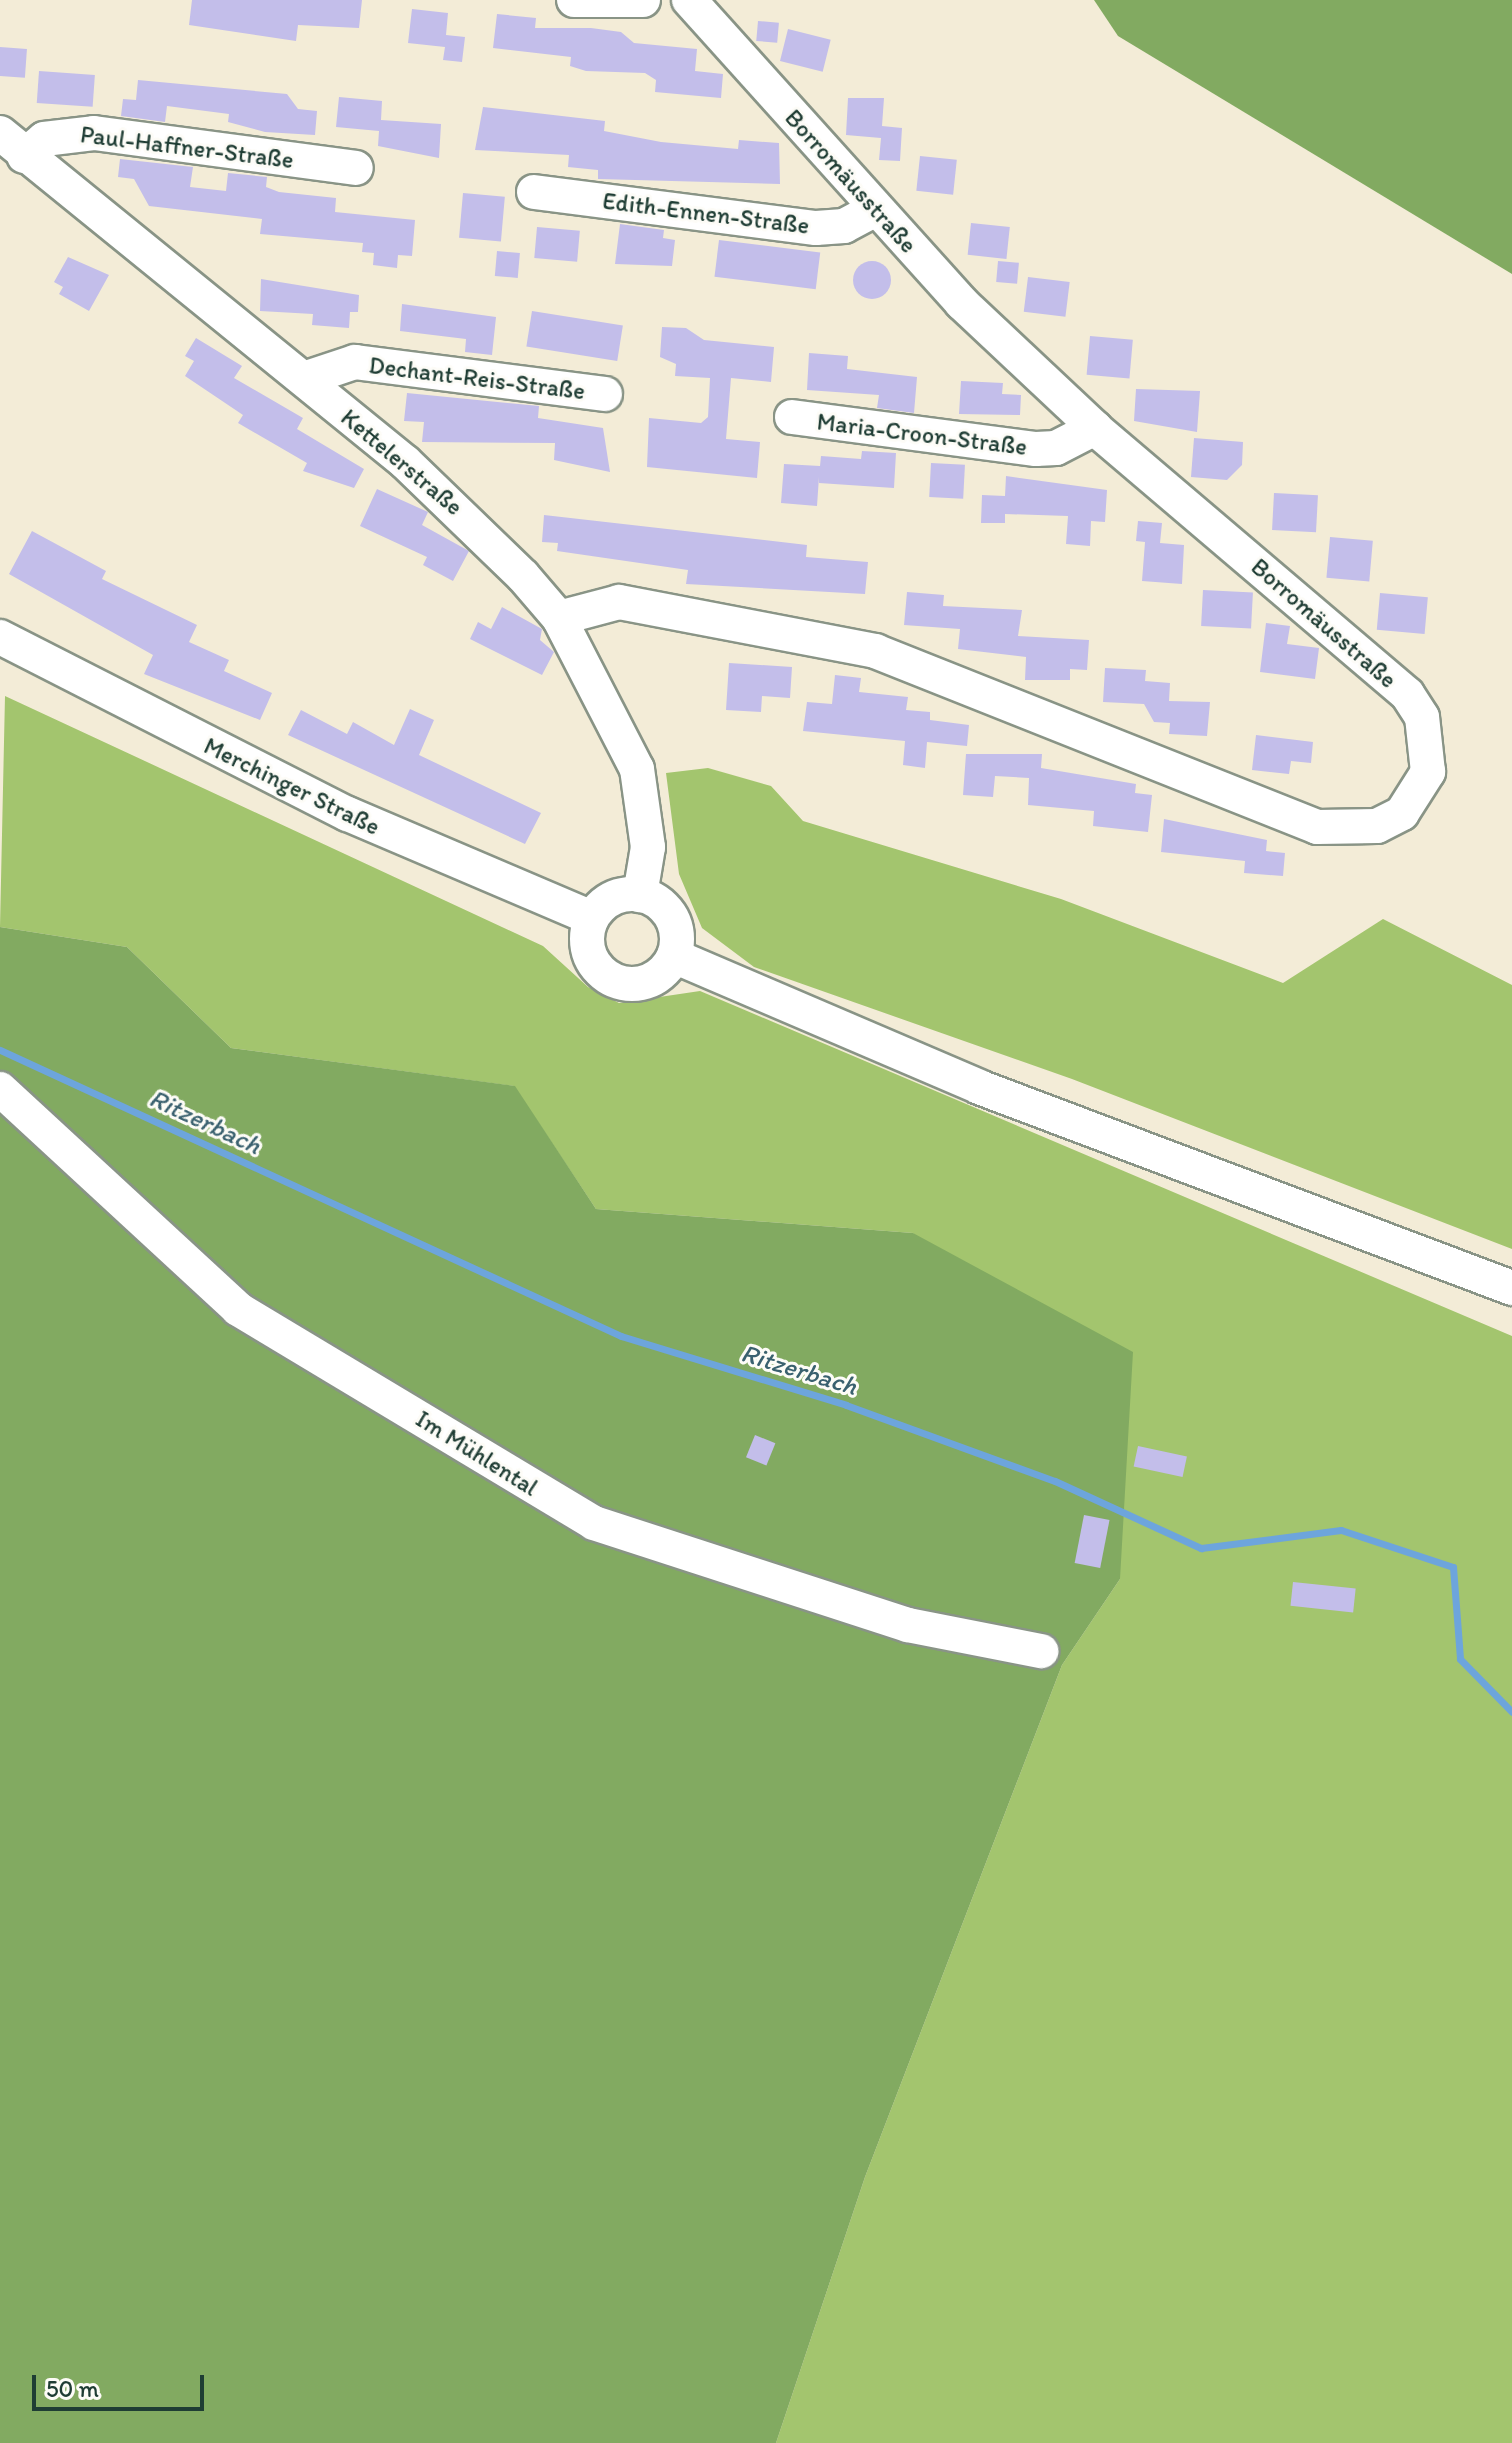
<!DOCTYPE html>
<meta charset="utf-8">
<style>
body{margin:0}
#map{position:relative;width:1512px;height:2443px;overflow:hidden;background:#f3ecd7;font-family:Itim,sans-serif}
div>[style]{position:absolute}
[style*='--x']{left:calc(var(--x)*1px);top:calc(var(--y)*1px);width:calc(var(--w)*1px);rotate:calc(var(--a)*1deg)}
.green>*{inset:0;background:#a3c56e}
.forest>*{inset:0;background:#82aa61}
.stream>*{height:7px;margin:-3.5px;padding:0 3.5px;transform-origin:3.5px;border-radius:3.5px;background:#6da5dc}
.building>*{inset:0;background:#c3beea;transform-origin:0 0}
.round{border-radius:50%}
.roads{filter:drop-shadow(2px 0 #899486) drop-shadow(-2px 0 #899486) drop-shadow(0 2px #899486) drop-shadow(0 -2px #899486)}
.minor>*{height:34px;margin:-17px;padding:0 17px;transform-origin:17px;border-radius:17px;background:#fff}
.minor>.ring{margin:-17px;padding:0;box-sizing:content-box;background:none;border:34px solid #fff;border-radius:50%}
span{translate:-50% -50%;white-space:nowrap;text-align:center;line-height:1.15;-webkit-text-stroke:6px #fdfcf7;paint-order:stroke}
.street-label{font-size:24px;color:#1f3d34}
.water-label{font-size:26px;color:#3a616f;font-style:italic}
.scale{position:absolute;left:32px;top:2375px;width:172px;height:36px;box-sizing:border-box;border:4px solid #1f3d34;border-top:0;padding-left:10px;font-size:24px;line-height:28px;white-space:nowrap;color:#1f3d34;-webkit-text-stroke:6px #fdfcf7;paint-order:stroke}
</style>
<div id="map">
<div class="green">
<i style="clip-path:polygon(5px 696px,543px 946px,588px 987px,619px 1003px,700px 991px,1512px 1336px,1512px 2443px,776px 2443px,865px 2177px,1062px 1665px,1120px 1579px,913px 1233px,596px 1209px,514px 1086px,231px 1048px,127px 947px,0 927px)"></i>
<i style="clip-path:polygon(708px 768px,771px 786px,803px 821px,1061px 899px,1283px 983px,1383px 919px,1512px 985px,1512px 1249px,1072px 1079px,754px 967px,702px 928px,679px 874px,666px 773px)"></i>
</div>
<div class="forest">
<i style="clip-path:polygon(1094px 0,1512px 0,1512px 274px,1118px 36px)"></i>
<i style="clip-path:polygon(0 927px,127px 947px,231px 1048px,515px 1086px,596px 1209px,913px 1233px,1133px 1352px,1120px 1579px,1062px 1665px,865px 2177px,776px 2443px,0 2443px)"></i>
</div>
<div class="stream">
<i style="--x:0;--y:1050;--w:684;--a:24.73"></i>
<i style="--x:621;--y:1336;--w:235;--a:17"></i>
<i style="--x:846;--y:1405;--w:222;--a:20"></i>
<i style="--x:1055;--y:1481;--w:161;--a:24.7"></i>
<i style="--x:1201;--y:1548;--w:141;--a:-7.3"></i>
<i style="--x:1341;--y:1530;--w:118;--a:18.3"></i>
<i style="--x:1453;--y:1567;--w:92;--a:85.6"></i>
<i style="--x:1460;--y:1659;--w:74;--a:45.5"></i>
</div>
<div class="building">
<i style="clip-path:polygon(192px 0,362px 0,359px 28px,298px 25px,296px 41px,189px 25px)"></i>
<i style="clip-path:polygon(412px 9px,448px 13px,446px 35px,465px 37px,462px 62px,443px 60px,445px 47px,408px 43px)"></i>
<i style="clip-path:polygon(497px 14px,536px 18px,535px 28px,591px 28px,621px 32px,634px 43px,697px 49px,695px 71px,723px 74px,721px 98px,655px 92px,656px 80px,645px 73px,586px 71px,570px 66px,571px 57px,493px 48px)"></i>
<i style="left:758px;top:21px;width:21px;height:20px;rotate:5deg"></i>
<i style="left:788px;top:29px;width:44px;height:33px;rotate:14deg"></i>
<i style="left:0;top:47px;width:27px;height:29px;rotate:4deg"></i>
<i style="left:39px;top:71px;width:56px;height:32px;rotate:4deg"></i>
<i style="clip-path:polygon(138px 80px,287px 94px,298px 109px,317px 111px,315px 135px,265px 132px,228px 122px,229px 114px,167px 106px,165px 122px,121px 116px,123px 99px,136px 100px)"></i>
<i style="clip-path:polygon(339px 97px,382px 101px,381px 120px,441px 124px,439px 158px,378px 146px,379px 131px,336px 127px)"></i>
<i style="clip-path:polygon(848px 98px,884px 98px,882px 126px,902px 128px,900px 161px,879px 160px,881px 138px,846px 135px)"></i>
<i style="clip-path:polygon(483px 107px,605px 121px,604px 131px,661px 142px,738px 149px,739px 140px,779px 143px,780px 184px,598px 179px,598px 170px,568px 167px,569px 155px,475px 150px)"></i>
<i style="left:920px;top:156px;width:37px;height:35px;rotate:6deg"></i>
<i style="clip-path:polygon(120px 159px,193px 167px,190px 187px,226px 191px,228px 173px,267px 177px,266px 187px,279px 192px,336px 198px,335px 212px,415px 220px,412px 256px,398px 255px,397px 268px,373px 265px,374px 253px,362px 252px,363px 243px,260px 234px,262px 219px,149px 206px,134px 179px,118px 177px)"></i>
<i style="left:463px;top:193px;width:42px;height:45px;rotate:5deg"></i>
<i style="left:971px;top:223px;width:39px;height:32px;rotate:6deg"></i>
<i style="clip-path:polygon(620px 224px,664px 230px,663px 238px,675px 240px,672px 266px,615px 264px)"></i>
<i style="left:537px;top:227px;width:43px;height:31px;rotate:5deg"></i>
<i style="left:719px;top:240px;width:102px;height:37px;rotate:7deg"></i>
<i style="left:497px;top:251px;width:23px;height:25px;rotate:5deg"></i>
<i style="clip-path:polygon(68px 257px,109px 275px,89px 311px,59px 294px,63px 287px,54px 282px)"></i>
<i style="left:998px;top:261px;width:21px;height:21px;rotate:5deg"></i>
<i class="round" style="left:853px;top:261px;width:38px;height:38px"></i>
<i style="left:1028px;top:277px;width:42px;height:35px;rotate:7deg"></i>
<i style="clip-path:polygon(261px 279px,359px 295px,358px 312px,350px 312px,349px 328px,312px 325px,313px 314px,260px 311px)"></i>
<i style="clip-path:polygon(402px 304px,496px 317px,492px 355px,465px 352px,466px 339px,400px 331px)"></i>
<i style="left:532px;top:311px;width:92px;height:36px;rotate:9deg"></i>
<i style="clip-path:polygon(662px 327px,686px 328px,704px 340px,774px 347px,771px 382px,731px 378px,726px 439px,760px 442px,757px 478px,647px 467px,649px 418px,701px 423px,708px 417px,710px 378px,675px 376px,676px 364px,660px 357px)"></i>
<i style="left:1090px;top:336px;width:43px;height:39px;rotate:5deg"></i>
<i style="clip-path:polygon(196px 338px,242px 366px,234px 378px,303px 418px,297px 429px,364px 469px,354px 488px,303px 471px,307px 463px,238px 423px,243px 415px,185px 376px,194px 361px,185px 356px)"></i>
<i style="clip-path:polygon(809px 353px,848px 356px,847px 369px,917px 377px,914px 413px,877px 408px,879px 395px,807px 390px)"></i>
<i style="clip-path:polygon(961px 381px,1003px 383px,1002px 394px,1021px 395px,1020px 415px,959px 414px)"></i>
<i style="clip-path:polygon(1136px 389px,1200px 391px,1197px 432px,1134px 421px)"></i>
<i style="clip-path:polygon(407px 393px,539px 406px,538px 418px,603px 428px,610px 472px,554px 460px,555px 443px,422px 442px,424px 422px,404px 421px)"></i>
<i style="clip-path:polygon(1194px 438px,1243px 442px,1242px 465px,1227px 480px,1191px 477px)"></i>
<i style="clip-path:polygon(862px 451px,896px 453px,894px 488px,819px 483px,819px 477px,817px 506px,781px 503px,784px 464px,820px 466px,821px 456px,861px 459px)"></i>
<i style="left:931px;top:463px;width:34px;height:34px;rotate:3deg"></i>
<i style="clip-path:polygon(1006px 476px,1107px 490px,1105px 522px,1091px 521px,1090px 546px,1066px 544px,1068px 516px,1005px 514px,1005px 523px,981px 523px,982px 495px,1005px 496px)"></i>
<i style="clip-path:polygon(377px 489px,428px 512px,422px 525px,469px 551px,453px 581px,423px 565px,427px 557px,360px 526px)"></i>
<i style="left:1274px;top:493px;width:44px;height:37px;rotate:3deg"></i>
<i style="clip-path:polygon(544px 515px,807px 545px,806px 557px,868px 562px,865px 594px,686px 584px,688px 570px,557px 551px,558px 543px,542px 542px)"></i>
<i style="clip-path:polygon(1138px 521px,1162px 523px,1160px 543px,1184px 545px,1182px 584px,1142px 581px,1145px 542px,1136px 541px)"></i>
<i style="clip-path:polygon(32px 531px,106px 571px,102px 579px,197px 625px,189px 642px,229px 660px,224px 671px,272px 693px,260px 720px,144px 674px,153px 655px,9px 574px)"></i>
<i style="left:1330px;top:537px;width:43px;height:41px;rotate:5deg"></i>
<i style="left:1203px;top:590px;width:50px;height:36px;rotate:3deg"></i>
<i style="clip-path:polygon(907px 592px,944px 595px,943px 606px,1022px 610px,1018px 636px,1089px 640px,1087px 670px,1070px 669px,1070px 680px,1025px 680px,1026px 657px,958px 649px,960px 629px,904px 625px)"></i>
<i style="left:1380px;top:593px;width:48px;height:37px;rotate:5deg"></i>
<i style="clip-path:polygon(502px 607px,542px 629px,540px 640px,554px 652px,542px 675px,470px 639px,478px 622px,491px 629px)"></i>
<i style="clip-path:polygon(1266px 623px,1290px 626px,1287px 644px,1319px 648px,1315px 679px,1260px 672px)"></i>
<i style="clip-path:polygon(729px 663px,792px 667px,790px 698px,762px 696px,761px 712px,726px 710px)"></i>
<i style="clip-path:polygon(1105px 668px,1146px 670px,1145px 681px,1170px 683px,1169px 701px,1210px 702px,1207px 736px,1169px 734px,1170px 723px,1154px 722px,1144px 704px,1103px 702px)"></i>
<i style="clip-path:polygon(835px 675px,861px 678px,859px 692px,908px 697px,906px 710px,930px 712px,930px 720px,969px 725px,967px 746px,927px 742px,925px 768px,903px 765px,905px 741px,803px 731px,807px 702px,832px 704px)"></i>
<i style="clip-path:polygon(410px 709px,434px 720px,419px 755px,541px 813px,525px 844px,288px 735px,301px 710px,347px 734px,353px 722px,394px 745px)"></i>
<i style="clip-path:polygon(1256px 735px,1313px 742px,1311px 763px,1291px 761px,1289px 774px,1252px 770px)"></i>
<i style="clip-path:polygon(966px 754px,1042px 754px,1041px 768px,1136px 784px,1135px 793px,1152px 795px,1148px 832px,1093px 826px,1094px 811px,1028px 805px,1029px 778px,995px 776px,993px 797px,963px 795px)"></i>
<i style="clip-path:polygon(1164px 819px,1267px 840px,1266px 851px,1285px 853px,1283px 876px,1244px 873px,1245px 861px,1161px 852px)"></i>
<i style="left:755px;top:1435px;width:22px;height:24px;rotate:22deg"></i>
<i style="left:1138px;top:1446px;width:50px;height:21px;rotate:12deg"></i>
<i style="left:1084px;top:1515px;width:26px;height:49px;rotate:11deg"></i>
<i style="left:1293px;top:1582px;width:63px;height:24px;rotate:6deg"></i>
</div>
<div class="roads">
<div class="minor">
<i style="--x:574;--y:0;--w:69;--a:0"></i>
<i style="--x:0;--y:133;--w:522;--a:39.09"></i>
<i style="--x:405;--y:462;--w:164;--a:44"></i>
<i style="--x:523;--y:576;--w:55;--a:49.4"></i>
<i style="--x:559;--y:618;--w:170;--a:62.7"></i>
<i style="--x:637;--y:769;--w:79;--a:82"></i>
<i style="--x:648;--y:847;--w:49;--a:99.5"></i>
<i style="--x:24;--y:156;--w:26;--a:-40"></i>
<i style="--x:44;--y:139;--w:50;--a:-6.8"></i>
<i style="--x:94;--y:133;--w:264;--a:7.6"></i>
<i style="--x:534;--y:192;--w:284;--a:7.3"></i>
<i style="--x:816;--y:228;--w:28;--a:-4"></i>
<i style="--x:844;--y:226;--w:34;--a:-28"></i>
<i style="--x:304;--y:379;--w:54;--a:-18.4"></i>
<i style="--x:355;--y:362;--w:252;--a:7.3"></i>
<i style="--x:792;--y:417;--w:246;--a:7.5"></i>
<i style="--x:1036;--y:449;--w:20;--a:-3"></i>
<i style="--x:1056;--y:448;--w:44;--a:-27.1"></i>
<i style="--x:559;--y:618;--w:62;--a:-14.9"></i>
<i style="--x:619;--y:602;--w:261;--a:10.8"></i>
<i style="--x:875;--y:651;--w:476;--a:21.7"></i>
<i style="--x:1317;--y:827;--w:60;--a:-1"></i>
<i style="--x:1377;--y:826;--w:28;--a:-27"></i>
<i style="--x:1402;--y:813;--w:49;--a:-57.6"></i>
<i style="--x:1428;--y:772;--w:55;--a:-96.2"></i>
<i style="--x:1422;--y:717;--w:27;--a:-123"></i>
<i style="--x:1407;--y:694;--w:410;--a:-139.6"></i>
<i style="--x:1095;--y:428;--w:183;--a:-136.8"></i>
<i style="--x:962;--y:303;--w:408;--a:-132"></i>
<i style="--x:0;--y:637;--w:390;--a:27"></i>
<i style="--x:348;--y:814;--w:265;--a:23.1"></i>
<i class="ring" style="left:587px;top:894px;width:56px;height:56px"></i>
<i style="--x:674;--y:956;--w:332;--a:23.2"></i>
<i style="--x:979;--y:1087;--w:570;--a:20.66"></i>
<i style="--x:0;--y:1089;--w:324;--a:42.7"></i>
<i style="--x:238;--y:1309;--w:415;--a:31"></i>
<i style="--x:594;--y:1523;--w:330;--a:18"></i>
<i style="--x:908;--y:1625;--w:136;--a:11.1"></i>
</div>
</div>
<div class="street-label">
<span style="left:187px;top:147px;rotate:7deg">Paul-Haffner-Straße</span>
<span style="left:851px;top:181px;rotate:48deg">Borromäusstraße</span>
<span style="left:706px;top:213px;rotate:7deg">Edith-Ennen-Straße</span>
<span style="left:477px;top:378px;rotate:7deg">Dechant-Reis-Straße</span>
<span style="left:922px;top:434px;rotate:7deg">Maria-Croon-Straße</span>
<span style="left:402px;top:462px;rotate:40deg">Kettelerstraße</span>
<span style="left:1324px;top:623px;rotate:41deg">Borromäusstraße</span>
<span style="left:292px;top:786px;rotate:26deg">Merchinger Straße</span>
<span style="left:477px;top:1453px;rotate:32deg">Im Mühlental</span>
</div>
<div class="water-label">
<span style="left:205px;top:1122px;rotate:25deg">Ritzerbach</span>
<span style="left:799px;top:1370px;rotate:17deg">Ritzerbach</span>
</div>
<div class="scale">50 m</div>
</div>
